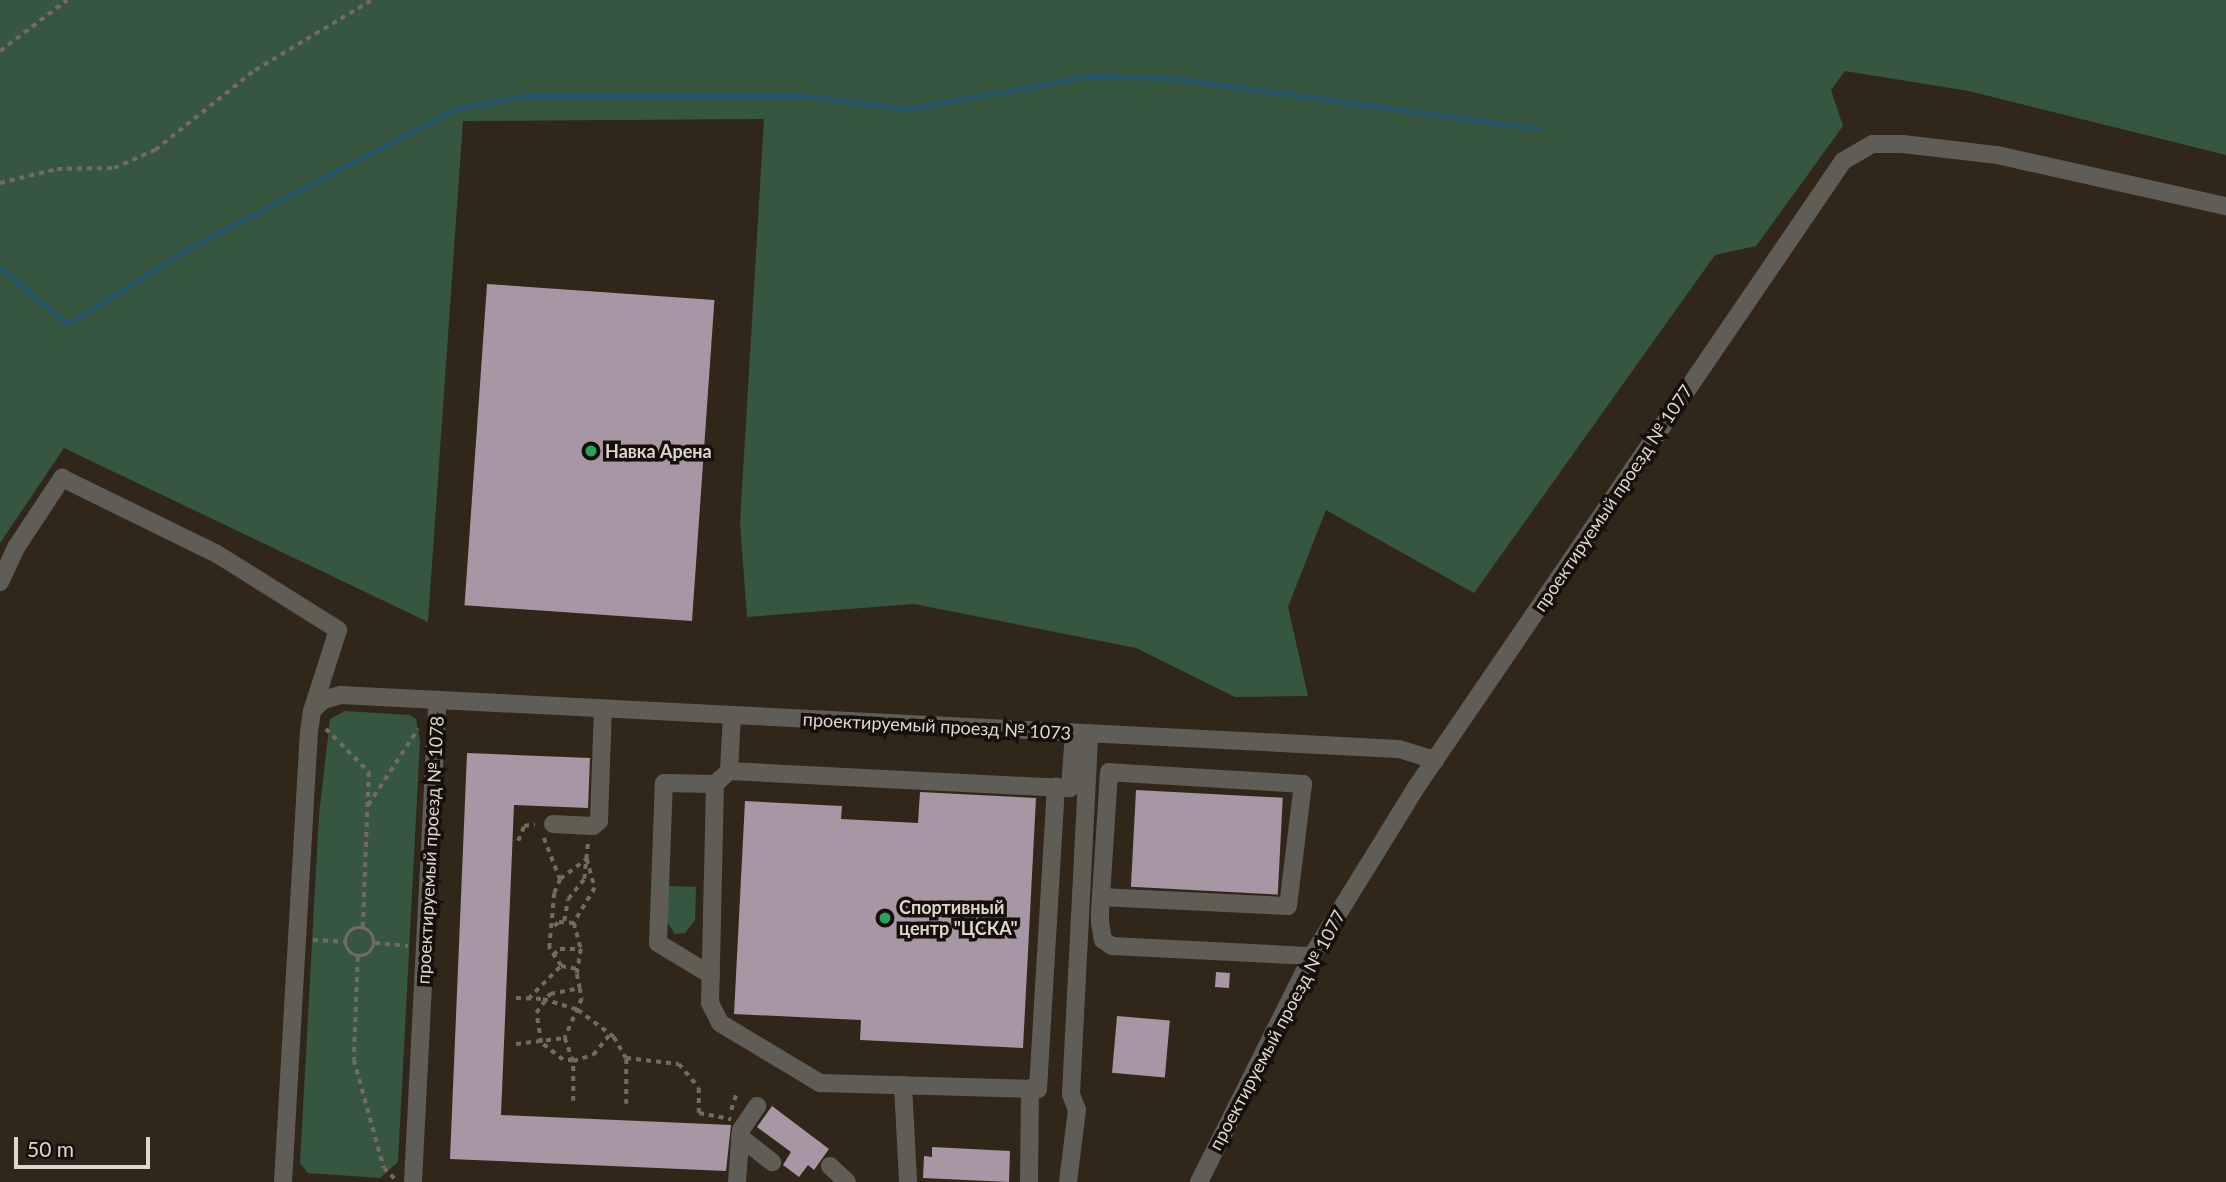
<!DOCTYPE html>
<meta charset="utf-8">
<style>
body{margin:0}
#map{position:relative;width:2226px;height:1182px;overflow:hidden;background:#30271a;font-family:Lato,sans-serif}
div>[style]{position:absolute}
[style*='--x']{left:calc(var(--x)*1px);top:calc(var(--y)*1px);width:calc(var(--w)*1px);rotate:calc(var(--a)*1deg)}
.green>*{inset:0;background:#365640}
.stream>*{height:5px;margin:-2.5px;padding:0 2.5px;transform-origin:2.5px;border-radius:2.5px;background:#265469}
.building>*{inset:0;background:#a796a3;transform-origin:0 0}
.path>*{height:3.5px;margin-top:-1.75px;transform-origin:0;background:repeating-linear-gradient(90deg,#736b60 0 5px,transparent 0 10px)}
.path>.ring{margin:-1.75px;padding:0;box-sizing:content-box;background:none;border:3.5px solid #736b60;border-radius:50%}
.minor>*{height:18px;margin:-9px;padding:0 9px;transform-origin:9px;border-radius:9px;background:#605d56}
.dots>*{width:19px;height:19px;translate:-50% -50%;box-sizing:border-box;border:4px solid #15100b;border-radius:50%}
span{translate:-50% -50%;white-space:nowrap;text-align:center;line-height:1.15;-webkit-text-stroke:7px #15100b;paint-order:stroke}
.poi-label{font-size:18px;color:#ddd7cf;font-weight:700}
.left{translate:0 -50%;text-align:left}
.street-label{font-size:18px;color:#ddd7cf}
.scale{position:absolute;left:14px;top:1137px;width:136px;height:32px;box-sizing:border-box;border:4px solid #ddd7cf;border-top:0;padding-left:9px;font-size:21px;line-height:24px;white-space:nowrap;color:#ddd7cf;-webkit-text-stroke:5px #15100b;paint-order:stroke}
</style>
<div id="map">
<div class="green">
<i style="clip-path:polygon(0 0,2226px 0,2226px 155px,1969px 91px,1845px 71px,1831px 90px,1843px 126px,1756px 246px,1715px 255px,1474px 593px,1326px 510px,1288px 607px,1308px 696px,1235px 697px,1136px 648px,914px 604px,747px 617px,740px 523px,764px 119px,463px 121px,428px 622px,64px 448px,0 543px)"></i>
<i style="clip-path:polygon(345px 711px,410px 715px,416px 719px,420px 741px,398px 1162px,380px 1178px,308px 1173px,300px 1163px,319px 815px,330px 719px)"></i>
<i style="clip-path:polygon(668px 886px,696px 887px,695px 920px,685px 933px,675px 934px,666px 920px)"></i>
</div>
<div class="stream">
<i style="--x:0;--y:268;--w:88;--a:39.5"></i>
<i style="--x:68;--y:324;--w:141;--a:-32.2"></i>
<i style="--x:187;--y:249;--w:305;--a:-27.6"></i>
<i style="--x:457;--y:108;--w:69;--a:-10"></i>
<i style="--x:525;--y:96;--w:280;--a:0"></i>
<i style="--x:805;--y:96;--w:103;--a:7.3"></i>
<i style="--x:907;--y:109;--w:185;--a:-10.3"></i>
<i style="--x:1089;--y:76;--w:83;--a:1.4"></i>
<i style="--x:1172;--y:78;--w:370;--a:7.9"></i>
</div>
<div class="building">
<i style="left:487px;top:284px;width:228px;height:322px;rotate:4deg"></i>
<i style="clip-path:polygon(467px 753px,590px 758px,588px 808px,514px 805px,501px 1115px,731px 1125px,726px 1171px,450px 1159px)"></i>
<i style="left:1136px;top:790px;width:147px;height:97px;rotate:3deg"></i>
<i style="clip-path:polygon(920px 792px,1036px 798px,1023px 1048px,860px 1040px,861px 1020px,734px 1014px,745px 801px,842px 806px,841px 819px,918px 823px)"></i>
<i style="left:1216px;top:972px;width:14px;height:15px;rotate:4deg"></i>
<i style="left:1117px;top:1016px;width:53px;height:57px;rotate:5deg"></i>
<i style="clip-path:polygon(772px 1106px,829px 1149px,814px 1170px,808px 1165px,799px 1177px,783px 1165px,791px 1152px,757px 1127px)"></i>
<i style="clip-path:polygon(932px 1147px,1010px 1151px,1009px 1182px,923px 1178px,924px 1156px,932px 1157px)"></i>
</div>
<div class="path">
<i style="--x:0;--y:51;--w:84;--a:-37.3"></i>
<i style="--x:0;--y:183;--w:59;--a:-13.8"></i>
<i style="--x:57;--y:169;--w:57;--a:-1"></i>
<i style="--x:114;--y:168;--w:45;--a:-23.7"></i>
<i style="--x:155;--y:150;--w:128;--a:-38.7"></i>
<i style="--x:255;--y:70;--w:136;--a:-30.9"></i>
<i style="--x:326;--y:729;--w:61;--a:45"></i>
<i style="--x:369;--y:772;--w:156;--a:92.2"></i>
<i style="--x:368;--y:805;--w:91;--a:-56.7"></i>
<i style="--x:544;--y:838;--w:44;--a:68.7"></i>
<i style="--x:518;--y:841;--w:16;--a:-68"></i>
<i style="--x:524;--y:826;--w:11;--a:-10"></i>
<i style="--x:564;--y:921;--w:22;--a:-80"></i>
<i style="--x:568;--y:899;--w:26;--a:-51"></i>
<i style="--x:584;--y:879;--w:37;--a:-84"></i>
<i style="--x:554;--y:926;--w:6;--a:-39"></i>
<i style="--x:559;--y:922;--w:15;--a:4"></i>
<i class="ring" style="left:346px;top:928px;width:24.5px;height:24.5px"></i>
<i style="--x:313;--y:940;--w:33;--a:3"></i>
<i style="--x:375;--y:943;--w:33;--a:5"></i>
<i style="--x:553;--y:955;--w:9;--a:-41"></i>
<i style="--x:560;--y:949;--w:21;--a:0"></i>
<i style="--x:358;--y:957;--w:103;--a:92.2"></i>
<i style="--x:354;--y:1060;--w:112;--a:74.5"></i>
<i style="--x:384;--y:1168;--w:17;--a:45"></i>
<i style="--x:561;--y:966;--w:17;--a:10"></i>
<i style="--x:516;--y:998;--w:27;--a:2"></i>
<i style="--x:543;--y:999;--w:37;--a:17"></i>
<i style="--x:578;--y:1010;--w:45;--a:36.9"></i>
<i style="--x:614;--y:1037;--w:24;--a:60"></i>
<i style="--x:626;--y:1058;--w:53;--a:6.5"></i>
<i style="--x:679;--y:1064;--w:31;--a:50"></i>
<i style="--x:699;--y:1088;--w:25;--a:90"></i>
<i style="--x:699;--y:1113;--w:33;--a:11"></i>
<i style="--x:528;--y:999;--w:47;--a:-45"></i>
<i style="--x:561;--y:966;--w:22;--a:-124"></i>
<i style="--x:549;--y:948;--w:55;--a:-84.8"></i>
<i style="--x:554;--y:893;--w:15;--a:-67"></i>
<i style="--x:560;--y:879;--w:34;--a:-37"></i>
<i style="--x:587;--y:859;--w:30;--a:75"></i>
<i style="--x:595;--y:888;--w:41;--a:121"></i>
<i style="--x:574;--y:923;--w:27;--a:75"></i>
<i style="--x:581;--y:949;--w:25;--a:99"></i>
<i style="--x:577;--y:974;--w:14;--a:78"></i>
<i style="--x:580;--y:988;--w:11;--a:80"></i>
<i style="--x:582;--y:999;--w:43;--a:113.6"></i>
<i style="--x:565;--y:1038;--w:24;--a:71"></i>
<i style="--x:573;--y:1061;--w:10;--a:-174"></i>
<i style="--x:563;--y:1060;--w:28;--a:-142"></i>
<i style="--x:541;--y:1043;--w:30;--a:-99"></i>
<i style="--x:536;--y:1013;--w:24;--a:-54"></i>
<i style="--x:550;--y:994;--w:31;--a:-11"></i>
<i style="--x:516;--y:1044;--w:49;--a:-7"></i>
<i style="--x:573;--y:1101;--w:40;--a:-90"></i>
<i style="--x:573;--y:1061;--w:21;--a:-17"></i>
<i style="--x:593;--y:1055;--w:27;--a:-51"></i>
<i style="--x:626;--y:1104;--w:46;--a:-90"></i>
<i style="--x:731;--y:1110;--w:19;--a:-72"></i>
</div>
<div class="minor">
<i style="--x:0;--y:582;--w:40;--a:-65"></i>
<i style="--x:17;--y:546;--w:82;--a:-56.5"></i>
<i style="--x:62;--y:478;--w:173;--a:26.1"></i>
<i style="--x:217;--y:554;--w:143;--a:32.1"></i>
<i style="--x:338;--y:630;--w:85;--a:107.8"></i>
<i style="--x:732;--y:715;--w:56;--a:93.1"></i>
<i style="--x:729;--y:771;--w:341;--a:2.9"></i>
<i style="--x:1070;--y:788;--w:55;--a:-85.8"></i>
<i style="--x:729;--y:771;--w:19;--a:137"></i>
<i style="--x:715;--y:784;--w:219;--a:91.3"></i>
<i style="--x:710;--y:1003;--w:22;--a:63"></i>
<i style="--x:720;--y:1023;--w:117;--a:31"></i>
<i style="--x:820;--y:1083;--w:218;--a:1.6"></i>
<i style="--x:1038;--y:1089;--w:303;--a:-86.6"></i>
<i style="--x:553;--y:824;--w:40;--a:2.9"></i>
<i style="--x:593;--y:826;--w:8;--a:-40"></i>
<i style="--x:599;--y:821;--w:112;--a:-88"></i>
<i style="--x:1101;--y:897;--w:187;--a:2.8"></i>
<i style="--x:1288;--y:906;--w:123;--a:-83"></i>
<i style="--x:1303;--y:784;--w:194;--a:-176.5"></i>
<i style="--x:1109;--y:772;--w:138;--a:93.7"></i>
<i style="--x:1100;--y:910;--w:12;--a:90"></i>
<i style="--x:1100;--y:922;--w:18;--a:81"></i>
<i style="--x:1103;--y:940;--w:11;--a:34"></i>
<i style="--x:1112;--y:946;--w:200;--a:2.9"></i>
<i style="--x:711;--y:975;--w:62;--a:-148.9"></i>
<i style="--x:658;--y:943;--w:160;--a:-87.9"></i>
<i style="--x:664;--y:783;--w:51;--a:1.1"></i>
<i style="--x:903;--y:1085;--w:97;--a:87"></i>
<i style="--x:740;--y:1137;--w:41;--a:38"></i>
<i style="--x:830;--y:1166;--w:23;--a:43"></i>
<i style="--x:283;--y:1182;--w:451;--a:-86.7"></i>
<i style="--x:309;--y:732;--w:21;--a:-82"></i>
<i style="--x:312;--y:711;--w:16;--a:-45"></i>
<i style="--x:323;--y:700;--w:19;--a:-16"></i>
<i style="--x:341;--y:695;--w:1059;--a:2.92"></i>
<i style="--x:1399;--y:749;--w:38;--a:17"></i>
<i style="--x:413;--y:1182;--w:483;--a:-87.1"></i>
<i style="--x:737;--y:1182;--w:52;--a:-85.6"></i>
<i style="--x:741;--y:1130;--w:29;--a:-56"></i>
<i style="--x:1029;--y:1182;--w:94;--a:-89.4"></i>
<i style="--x:1068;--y:1182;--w:73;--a:-82.9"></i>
<i style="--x:1077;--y:1110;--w:17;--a:-111"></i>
<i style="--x:1071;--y:1094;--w:361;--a:-87.1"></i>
<i style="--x:1199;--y:1182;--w:253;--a:-63.4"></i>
<i style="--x:1312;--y:956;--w:196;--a:-58.3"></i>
<i style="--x:1415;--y:789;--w:760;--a:-55.72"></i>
<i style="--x:1843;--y:161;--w:34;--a:-30"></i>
<i style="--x:1873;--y:144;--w:30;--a:0"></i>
<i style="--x:1903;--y:144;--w:95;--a:6.7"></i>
<i style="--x:1997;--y:155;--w:235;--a:12.6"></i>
</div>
<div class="dots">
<i style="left:591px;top:451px;background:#2e9e5b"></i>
<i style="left:885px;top:918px;background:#2e9e5b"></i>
</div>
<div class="poi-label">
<span class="left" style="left:605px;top:451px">Навка Арена</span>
<span class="left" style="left:899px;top:918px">Спортивный<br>центр "ЦСКА"</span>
</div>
<div class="street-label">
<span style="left:1613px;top:498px;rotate:-56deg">проектируемый проезд № 1077</span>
<span style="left:937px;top:726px;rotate:3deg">проектируемый проезд № 1073</span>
<span style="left:430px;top:850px;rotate:-87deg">проектируемый проезд № 1078</span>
<span style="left:1277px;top:1030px;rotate:-62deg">проектируемый проезд № 1077</span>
</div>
<div class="scale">50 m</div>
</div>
